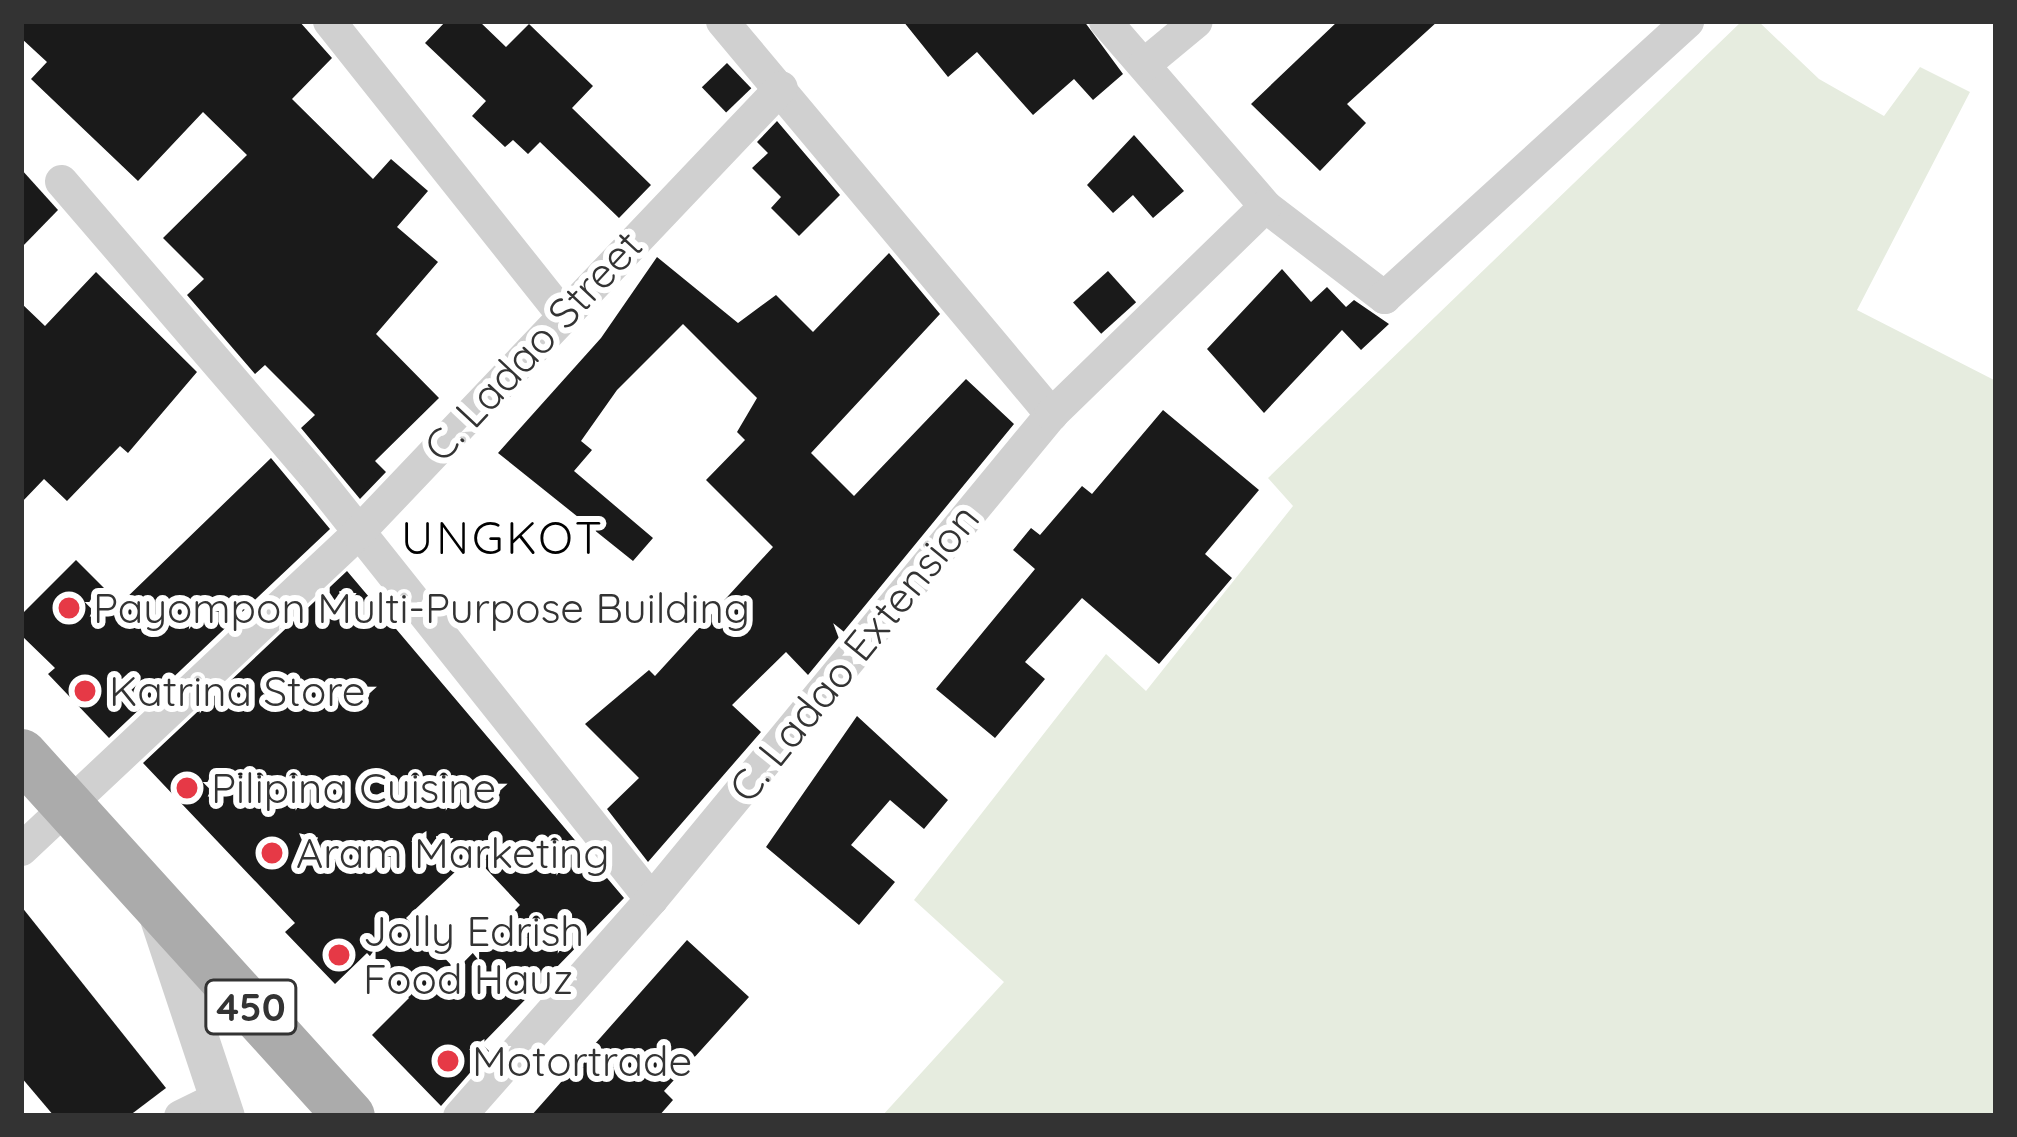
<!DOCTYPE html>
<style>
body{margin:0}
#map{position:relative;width:2017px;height:1137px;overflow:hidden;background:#fff;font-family:Quicksand,sans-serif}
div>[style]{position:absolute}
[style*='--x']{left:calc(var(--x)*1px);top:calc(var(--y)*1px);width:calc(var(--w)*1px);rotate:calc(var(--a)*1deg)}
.green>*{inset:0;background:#e6ecdf}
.building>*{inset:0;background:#1a1a1a;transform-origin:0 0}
.minor>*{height:33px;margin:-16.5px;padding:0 16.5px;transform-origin:16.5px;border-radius:16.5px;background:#d0d0d0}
.tertiary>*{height:39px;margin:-19.5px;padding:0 19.5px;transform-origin:19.5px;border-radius:19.5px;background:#d0d0d0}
.primary>*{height:51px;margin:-25.5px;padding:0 25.5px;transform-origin:25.5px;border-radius:25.5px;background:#ababab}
.dots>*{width:33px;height:33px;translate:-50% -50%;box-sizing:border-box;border:6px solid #fff;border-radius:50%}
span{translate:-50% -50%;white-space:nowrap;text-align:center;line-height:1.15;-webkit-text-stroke:12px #fff;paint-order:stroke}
.shield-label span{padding:3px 9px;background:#fff;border:3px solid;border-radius:9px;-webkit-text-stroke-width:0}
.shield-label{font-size:39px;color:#333;font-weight:700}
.street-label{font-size:42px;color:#333}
.poi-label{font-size:42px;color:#333}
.left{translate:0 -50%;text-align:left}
.neighbourhood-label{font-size:45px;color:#000;letter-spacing:3px}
.frame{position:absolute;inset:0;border:24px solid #333;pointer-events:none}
</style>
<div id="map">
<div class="green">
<i style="clip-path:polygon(1742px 21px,1758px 21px,1819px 79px,1884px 116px,1920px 67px,1970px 92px,1857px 310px,1996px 381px,1996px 1116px,882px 1116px,1004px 982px,914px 900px,1106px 654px,1146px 691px,1293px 506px,1268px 478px)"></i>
</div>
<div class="building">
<i style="clip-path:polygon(21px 21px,299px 21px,332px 58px,292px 99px,373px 179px,391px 159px,428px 191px,397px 227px,438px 262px,376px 334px,439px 398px,375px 461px,386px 472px,360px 499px,301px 428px,315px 415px,265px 365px,255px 374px,187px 295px,204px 279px,163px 238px,247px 155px,203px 112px,138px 181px,31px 79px,47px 62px,21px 38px)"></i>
<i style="clip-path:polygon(446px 21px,479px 21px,506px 47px,529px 24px,593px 86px,572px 108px,651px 185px,619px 218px,540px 142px,528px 154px,513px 140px,505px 147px,472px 116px,486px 101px,425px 43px)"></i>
<i style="clip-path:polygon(903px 21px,1084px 21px,1123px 74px,1093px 100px,1074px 79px,1033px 115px,977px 52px,948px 77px)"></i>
<i style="clip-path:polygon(1338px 21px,1438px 21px,1347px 104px,1366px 123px,1320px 171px,1251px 104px)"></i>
<i style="left:727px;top:63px;width:35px;height:35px;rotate:46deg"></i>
<i style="clip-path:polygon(777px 121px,840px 195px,799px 236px,771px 208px,781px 197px,752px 168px,768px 153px,757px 142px)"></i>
<i style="clip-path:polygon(1134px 135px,1184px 191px,1153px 218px,1133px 195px,1113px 213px,1087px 185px)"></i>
<i style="clip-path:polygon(21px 169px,58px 210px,21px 248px)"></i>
<i style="clip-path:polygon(889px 253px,940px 314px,811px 453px,854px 496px,966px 379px,1014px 424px,808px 675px,786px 652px,732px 705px,761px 732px,648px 862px,607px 809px,639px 778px,585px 724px,649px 670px,655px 676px,773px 547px,706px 480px,745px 440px,737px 432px,757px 398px,683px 324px,617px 390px,581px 441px,592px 450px,574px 471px,653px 538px,633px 561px,498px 453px,601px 338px,657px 257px,738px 323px,776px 295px,813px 332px)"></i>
<i style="clip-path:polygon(1282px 269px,1311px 302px,1327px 287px,1346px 307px,1354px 300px,1389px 324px,1361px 350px,1342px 330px,1264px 413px,1207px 349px)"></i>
<i style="left:1108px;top:271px;width:42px;height:47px;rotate:48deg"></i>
<i style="clip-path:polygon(96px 272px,197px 372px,128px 453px,120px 446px,67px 501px,44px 479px,21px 503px,21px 303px,45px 326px)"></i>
<i style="clip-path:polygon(1163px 410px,1259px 490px,1205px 554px,1232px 578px,1159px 664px,1082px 598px,1025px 662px,1045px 679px,995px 738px,936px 689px,1035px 569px,1013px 550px,1031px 528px,1040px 535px,1082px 486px,1092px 494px)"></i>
<i style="clip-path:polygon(271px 458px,330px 529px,109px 738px,48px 674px,55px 668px,21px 635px,21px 615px,76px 560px,120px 604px)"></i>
<i style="clip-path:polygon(evenodd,347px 571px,624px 898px,482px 1044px,489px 1051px,441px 1106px,372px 1035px,409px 998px,367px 953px,335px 984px,285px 932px,295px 923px,143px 763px,347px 571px,473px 855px,520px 905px,456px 970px,406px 918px,473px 855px)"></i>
<i style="clip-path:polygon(857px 716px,948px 800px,924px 829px,890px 800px,851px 845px,895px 882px,859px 925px,766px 847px)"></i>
<i style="clip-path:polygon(21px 906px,166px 1088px,129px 1116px,54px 1116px,21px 1077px)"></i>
<i style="clip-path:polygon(687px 940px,749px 997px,664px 1091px,673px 1100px,659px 1116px,531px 1116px)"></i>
</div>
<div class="minor">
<i style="--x:329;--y:21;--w:374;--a:51.5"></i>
<i style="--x:722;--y:21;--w:513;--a:50.07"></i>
<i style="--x:1105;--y:21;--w:245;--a:49.1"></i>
<i style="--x:1265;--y:206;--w:150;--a:37.4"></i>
<i style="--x:1384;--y:297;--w:410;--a:-42.3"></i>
<i style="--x:1144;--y:64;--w:67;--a:-39.6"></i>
<i style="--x:61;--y:181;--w:386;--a:49.3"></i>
<i style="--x:313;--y:474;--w:543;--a:51.5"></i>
<i style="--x:21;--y:849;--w:461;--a:-43.2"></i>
<i style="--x:357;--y:533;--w:615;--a:-46.45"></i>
<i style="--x:180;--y:1116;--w:43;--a:-26"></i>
<i style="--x:459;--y:1116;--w:290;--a:-48.5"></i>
<i style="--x:651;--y:899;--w:629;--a:-50.49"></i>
<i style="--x:1051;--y:414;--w:298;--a:-44.2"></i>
</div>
<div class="tertiary">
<i style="--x:156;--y:909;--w:218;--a:71.6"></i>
</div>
<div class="primary">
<i style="--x:21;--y:754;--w:488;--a:47.8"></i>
</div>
<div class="dots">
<i style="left:69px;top:608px;background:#e63946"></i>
<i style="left:85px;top:691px;background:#e63946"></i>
<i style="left:187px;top:788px;background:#e63946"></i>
<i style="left:272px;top:853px;background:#e63946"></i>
<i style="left:339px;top:955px;background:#e63946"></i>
<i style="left:448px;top:1061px;background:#e63946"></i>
</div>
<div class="shield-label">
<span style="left:251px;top:1007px">450</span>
</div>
<div class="street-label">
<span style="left:533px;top:346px;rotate:-47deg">C. Ladao Street</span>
<span style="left:854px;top:653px;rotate:-51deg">C. Ladao Extension</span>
</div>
<div class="poi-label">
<span class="left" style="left:93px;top:608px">Payompon Multi-Purpose Building</span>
<span class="left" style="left:109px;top:691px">Katrina Store</span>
<span class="left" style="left:211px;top:788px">Pilipina Cuisine</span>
<span class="left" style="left:296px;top:853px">Aram Marketing</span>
<span class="left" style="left:363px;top:955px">Jolly Edrish<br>Food Hauz</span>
<span class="left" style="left:472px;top:1061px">Motortrade</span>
</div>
<div class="neighbourhood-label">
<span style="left:503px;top:538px">UNGKOT</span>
</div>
<div class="frame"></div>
</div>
